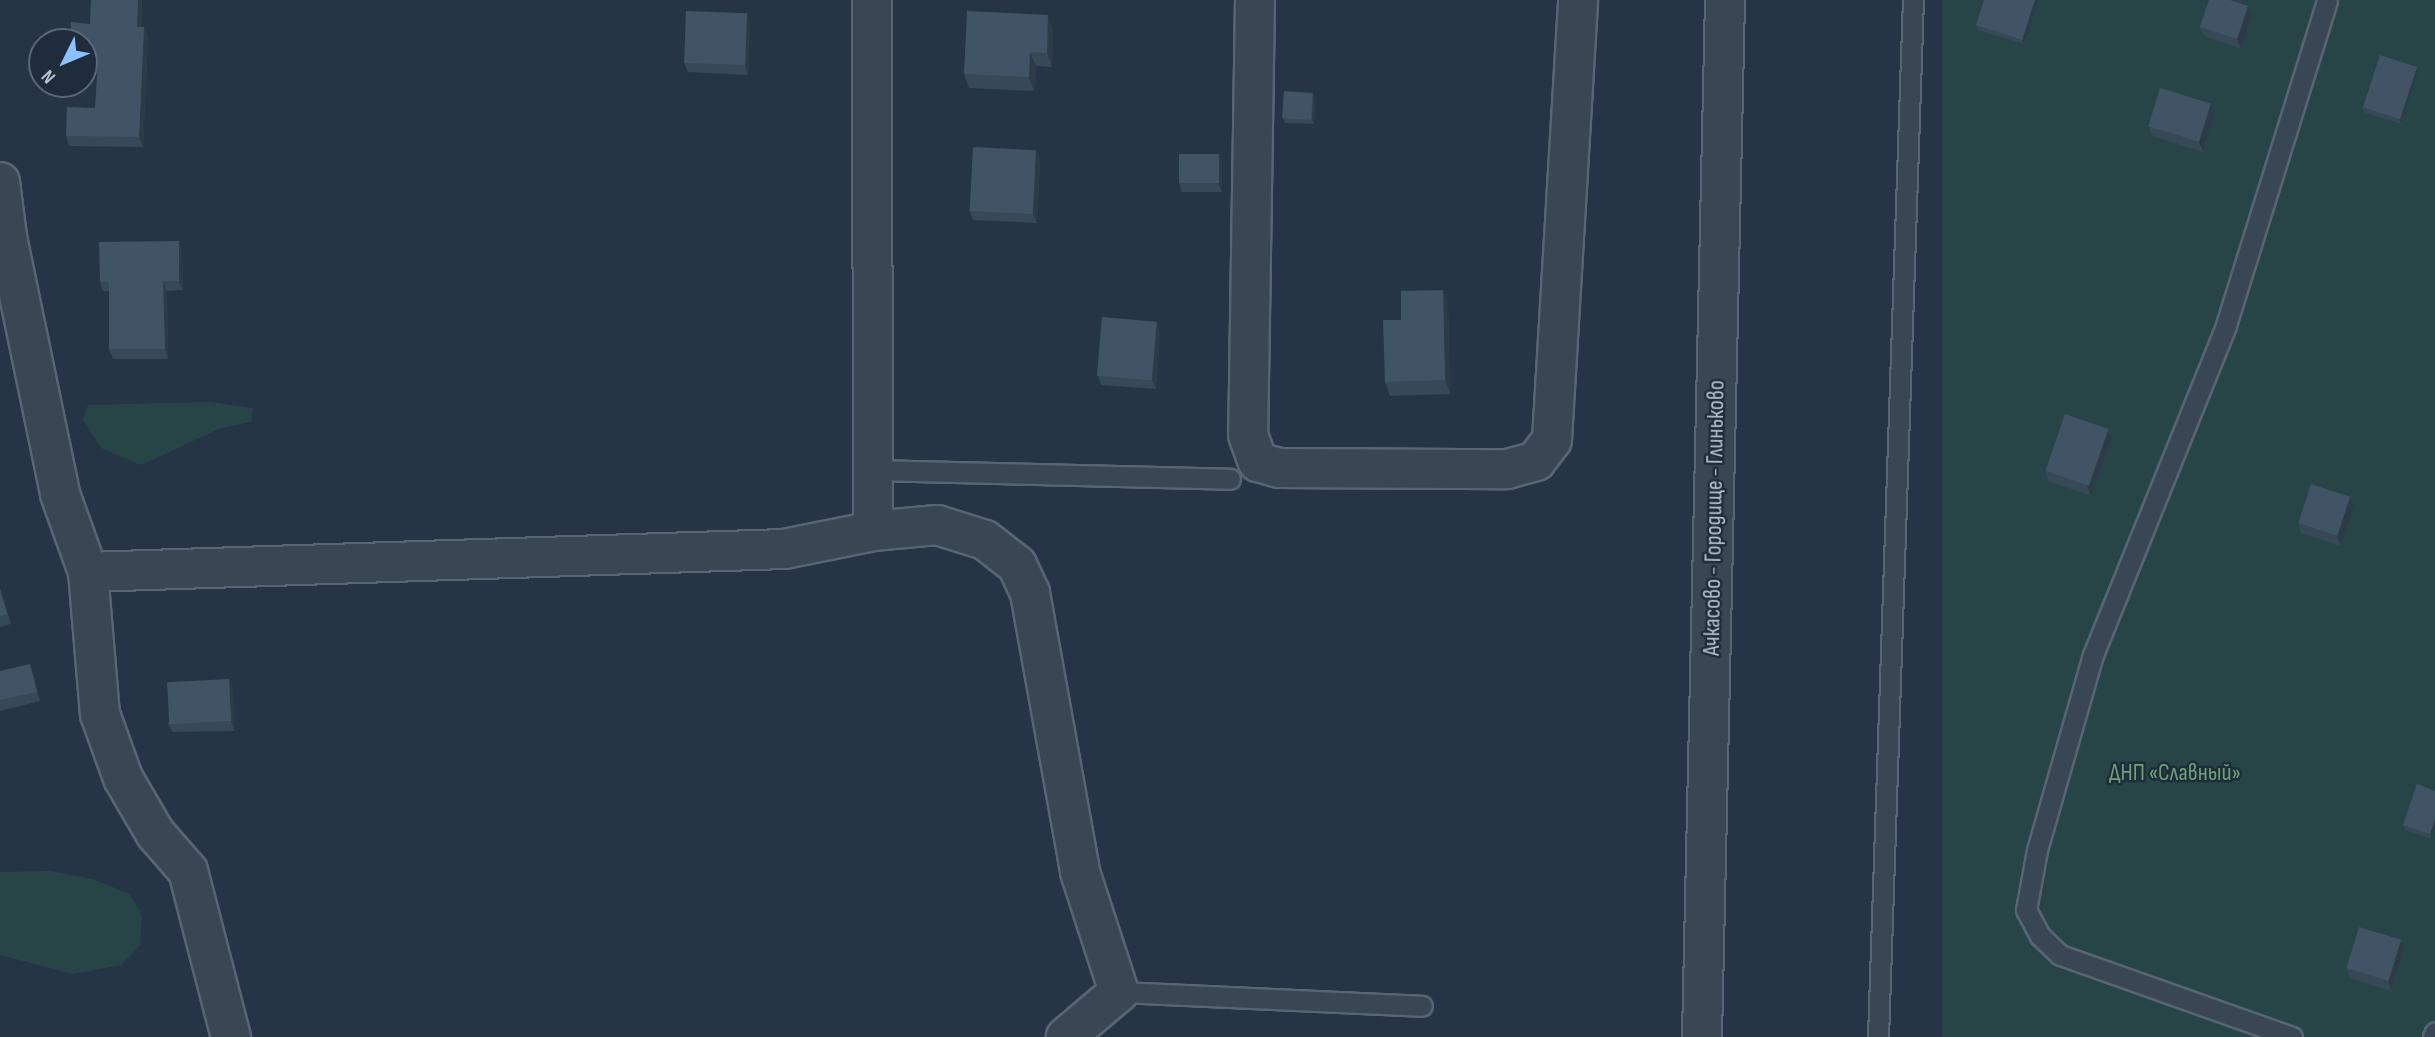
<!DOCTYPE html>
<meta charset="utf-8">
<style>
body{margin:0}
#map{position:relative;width:2435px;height:1037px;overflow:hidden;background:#253546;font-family:"Sofia Sans Condensed",sans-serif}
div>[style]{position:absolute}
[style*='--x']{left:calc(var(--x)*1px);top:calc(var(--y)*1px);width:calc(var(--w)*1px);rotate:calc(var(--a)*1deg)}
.green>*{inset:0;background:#274547;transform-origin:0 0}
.roads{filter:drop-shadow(2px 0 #586572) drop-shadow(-2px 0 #586572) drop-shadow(0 2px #586572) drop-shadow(0 -2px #586572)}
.service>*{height:19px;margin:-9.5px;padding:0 9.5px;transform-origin:9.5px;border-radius:9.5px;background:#394755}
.minor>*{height:38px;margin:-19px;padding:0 19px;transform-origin:19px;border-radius:19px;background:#394755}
.tertiary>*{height:38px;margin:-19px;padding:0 19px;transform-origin:19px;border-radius:19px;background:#394755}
.wall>*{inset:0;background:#374857}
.shaded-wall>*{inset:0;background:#2d3b47}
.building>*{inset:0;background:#405465;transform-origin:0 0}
span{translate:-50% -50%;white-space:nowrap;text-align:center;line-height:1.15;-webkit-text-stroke:5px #1e2c3b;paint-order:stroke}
.street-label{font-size:24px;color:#b7c2ce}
.park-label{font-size:24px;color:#6ca274}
.north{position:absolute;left:28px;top:28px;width:70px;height:70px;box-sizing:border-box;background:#1e2c3b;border:2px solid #5b6876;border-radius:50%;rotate:227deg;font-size:19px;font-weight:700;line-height:28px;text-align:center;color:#b7c2ce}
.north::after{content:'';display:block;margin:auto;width:24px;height:32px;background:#8bc1ff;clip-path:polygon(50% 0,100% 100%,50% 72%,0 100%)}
</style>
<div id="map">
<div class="green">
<i style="left:1942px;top:0;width:493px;height:1038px"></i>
<i style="clip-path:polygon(210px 402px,253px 408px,251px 422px,221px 428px,141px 465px,101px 448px,83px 419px,88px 405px)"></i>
<i style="clip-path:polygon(51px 871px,92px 879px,130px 894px,142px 916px,140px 945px,121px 965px,73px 974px,0 955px,0 872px)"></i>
</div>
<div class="roads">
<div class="service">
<i style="--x:873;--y:470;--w:357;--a:1.4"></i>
<i style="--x:1119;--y:992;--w:303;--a:2.6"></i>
<i style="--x:1878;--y:1037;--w:1038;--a:-88.07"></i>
<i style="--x:2292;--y:1037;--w:246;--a:-160.5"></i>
<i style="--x:2060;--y:955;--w:28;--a:-136"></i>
<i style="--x:2040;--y:936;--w:30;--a:-118"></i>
<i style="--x:2026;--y:910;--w:61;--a:-79.6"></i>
<i style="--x:2037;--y:850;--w:203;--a:-74"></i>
<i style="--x:2093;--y:655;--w:356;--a:-68"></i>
<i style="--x:2226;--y:325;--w:340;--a:-72.7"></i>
<i style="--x:2433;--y:1037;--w:5;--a:-68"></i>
</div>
<div class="minor">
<i style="--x:872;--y:0;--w:531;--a:89.89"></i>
<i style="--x:1255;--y:0;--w:435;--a:90.9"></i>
<i style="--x:1248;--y:435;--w:29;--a:70"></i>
<i style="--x:1258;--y:462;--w:22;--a:16"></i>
<i style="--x:1279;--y:468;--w:228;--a:0.3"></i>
<i style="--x:1507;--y:469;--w:30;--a:-15"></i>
<i style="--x:1536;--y:461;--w:26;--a:-53"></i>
<i style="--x:1552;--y:440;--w:441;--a:-86.6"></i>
<i style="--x:0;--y:182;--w:55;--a:82.7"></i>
<i style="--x:7;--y:237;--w:262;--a:78.3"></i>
<i style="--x:60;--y:494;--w:83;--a:70.3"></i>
<i style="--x:88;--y:572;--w:143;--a:85.2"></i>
<i style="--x:100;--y:714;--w:68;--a:70.2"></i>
<i style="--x:123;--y:778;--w:64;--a:59.8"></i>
<i style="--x:155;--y:833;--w:50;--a:49"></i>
<i style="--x:188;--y:871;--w:171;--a:75.5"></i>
<i style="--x:88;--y:572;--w:696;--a:-1.89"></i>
<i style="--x:784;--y:549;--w:91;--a:-11.4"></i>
<i style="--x:873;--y:531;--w:64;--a:-5.4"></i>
<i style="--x:937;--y:525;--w:50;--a:17.4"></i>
<i style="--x:985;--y:540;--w:41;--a:38"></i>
<i style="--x:1017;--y:565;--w:31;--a:65"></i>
<i style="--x:1030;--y:593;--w:283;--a:79.8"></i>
<i style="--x:1080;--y:872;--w:126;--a:72"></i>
<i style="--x:1119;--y:992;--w:70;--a:139.7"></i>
</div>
<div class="tertiary">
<i style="--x:1702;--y:1037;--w:1037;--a:-88.73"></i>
</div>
</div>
<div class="wall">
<i style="clip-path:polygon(91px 0,142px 0,141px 27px,144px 27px,148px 37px,143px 147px,69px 146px,66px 136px,95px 108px,98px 71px,84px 70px,84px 42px,90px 24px)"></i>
<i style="clip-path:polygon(2039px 0,2024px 44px,1978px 30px,1976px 25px)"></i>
<i style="clip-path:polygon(747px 13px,750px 23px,748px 75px,688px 72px,684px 63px)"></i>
<i style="clip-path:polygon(2252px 16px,2241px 49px,2204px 36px,2200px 27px)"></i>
<i style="clip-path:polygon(1053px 29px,1052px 67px,1036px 66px,1034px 91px,969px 88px,964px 74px)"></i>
<i style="clip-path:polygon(2418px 72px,2401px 124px,2364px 112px,2362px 107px)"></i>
<i style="clip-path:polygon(1315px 98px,1314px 124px,1285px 123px,1283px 118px)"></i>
<i style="clip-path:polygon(2211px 104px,2214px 114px,2203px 152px,2152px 136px,2148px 126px)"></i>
<i style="clip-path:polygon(1036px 150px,1040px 159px,1037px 223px,973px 220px,970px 211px)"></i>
<i style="clip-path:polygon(1219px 154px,1222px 163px,1222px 192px,1182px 192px,1179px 183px)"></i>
<i style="clip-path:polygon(182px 251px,183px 290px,167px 291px,168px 359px,113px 359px,109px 349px,109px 291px,103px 291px,100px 282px)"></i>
<i style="clip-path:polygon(1443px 290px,1448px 304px,1450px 394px,1390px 396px,1385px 382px,1401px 320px)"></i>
<i style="clip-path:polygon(1160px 332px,1156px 389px,1101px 385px,1098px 376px)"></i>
<i style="clip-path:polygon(2108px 429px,2112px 438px,2091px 496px,2048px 481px,2045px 471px)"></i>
<i style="clip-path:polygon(2354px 506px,2341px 546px,2301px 533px,2298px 523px)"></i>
<i style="clip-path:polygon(0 588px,11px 624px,0 627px)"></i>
<i style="clip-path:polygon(0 671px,33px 673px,40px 701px,0 711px)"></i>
<i style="clip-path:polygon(229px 679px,233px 688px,234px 731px,172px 732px,168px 723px)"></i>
<i style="clip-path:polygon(2417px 784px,2432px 839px,2405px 830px,2403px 825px)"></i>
<i style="clip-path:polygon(2401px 940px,2404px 950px,2391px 991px,2350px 978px,2346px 968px)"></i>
</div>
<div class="shaded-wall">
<i style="clip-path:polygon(138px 0,142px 0,140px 36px,137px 27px)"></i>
<i style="clip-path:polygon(2035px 0,2039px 0,2024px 44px,2022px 40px)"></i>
<i style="clip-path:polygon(2248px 6px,2252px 16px,2241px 49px,2237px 39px)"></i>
<i style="clip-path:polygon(747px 13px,750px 23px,748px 75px,745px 65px)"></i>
<i style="clip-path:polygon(1048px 15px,1053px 29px,1052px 67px,1047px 53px)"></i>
<i style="clip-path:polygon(144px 27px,148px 37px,143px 147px,139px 137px)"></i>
<i style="clip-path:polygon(1030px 52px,1036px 66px,1034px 91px,1029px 77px)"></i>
<i style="clip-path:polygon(2417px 67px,2418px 72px,2401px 124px,2399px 119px)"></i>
<i style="clip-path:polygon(1313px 93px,1315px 98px,1314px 124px,1312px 119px)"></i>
<i style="clip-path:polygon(2211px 104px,2214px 114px,2203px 152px,2199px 142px)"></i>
<i style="clip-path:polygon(1036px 150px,1040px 159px,1037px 223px,1033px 214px)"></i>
<i style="clip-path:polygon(1219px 154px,1222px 163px,1222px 192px,1218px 183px)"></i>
<i style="clip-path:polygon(179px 241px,182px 251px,183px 290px,179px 281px)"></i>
<i style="clip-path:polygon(163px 281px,167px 291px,168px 359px,165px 349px)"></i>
<i style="clip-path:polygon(1443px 290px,1448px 304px,1450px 394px,1445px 380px)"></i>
<i style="clip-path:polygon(1157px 322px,1160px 332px,1156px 389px,1152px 380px)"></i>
<i style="clip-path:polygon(2108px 429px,2112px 438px,2091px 496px,2087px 487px)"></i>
<i style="clip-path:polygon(2350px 497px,2354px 506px,2341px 546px,2337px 536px)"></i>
<i style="clip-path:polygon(30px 664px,33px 673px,40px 701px,37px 692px)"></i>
<i style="clip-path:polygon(229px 679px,233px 688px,234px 731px,231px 721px)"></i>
<i style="clip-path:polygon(2435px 819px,2435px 829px,2432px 839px,2430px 834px)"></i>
<i style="clip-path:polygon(2401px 940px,2404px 950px,2391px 991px,2388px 982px)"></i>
</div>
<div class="building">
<i style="clip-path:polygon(91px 0,138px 0,137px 27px,144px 27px,139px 137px,66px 136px,67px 107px,95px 108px,98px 62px,84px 61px,84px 42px,70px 42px,71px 22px,90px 24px)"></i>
<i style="clip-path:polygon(1984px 0,2035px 0,2022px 40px,1976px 25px)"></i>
<i style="clip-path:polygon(2209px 0,2230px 0,2248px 6px,2237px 39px,2200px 27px)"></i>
<i style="left:686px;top:11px;width:61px;height:52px;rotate:2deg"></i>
<i style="clip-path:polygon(967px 11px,1048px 15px,1047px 53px,1030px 52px,1029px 77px,964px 74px)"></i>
<i style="left:2380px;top:55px;width:39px;height:55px;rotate:18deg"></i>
<i style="left:2160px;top:88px;width:53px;height:40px;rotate:17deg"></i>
<i style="left:1284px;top:91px;width:29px;height:27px;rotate:4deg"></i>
<i style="left:973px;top:147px;width:63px;height:64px;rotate:3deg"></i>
<i style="left:1179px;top:154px;width:40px;height:29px"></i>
<i style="clip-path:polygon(179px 241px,179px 281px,163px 281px,165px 349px,109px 349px,109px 282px,100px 282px,99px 242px)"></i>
<i style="clip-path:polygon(1443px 290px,1445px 380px,1385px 382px,1383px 320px,1401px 320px,1401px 291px)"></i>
<i style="left:1102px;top:317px;width:55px;height:59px;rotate:5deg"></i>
<i style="left:2065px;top:414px;width:46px;height:60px;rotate:19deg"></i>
<i style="left:2311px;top:484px;width:41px;height:41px;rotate:18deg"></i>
<i style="clip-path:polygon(0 590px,7px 614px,0 616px)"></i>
<i style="clip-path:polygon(30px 664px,37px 692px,0 700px,0 671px)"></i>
<i style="left:229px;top:679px;width:42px;height:62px;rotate:87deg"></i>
<i style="clip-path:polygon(2417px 784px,2435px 791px,2435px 819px,2430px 834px,2403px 825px)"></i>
<i style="left:2359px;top:927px;width:44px;height:43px;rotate:17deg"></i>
</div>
<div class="street-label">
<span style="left:1714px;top:518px;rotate:-89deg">Ачкасово - Городище - Глиньково</span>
</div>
<div class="park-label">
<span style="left:2175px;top:773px">ДНП «Славный»</span>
</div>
<div class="north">N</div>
</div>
